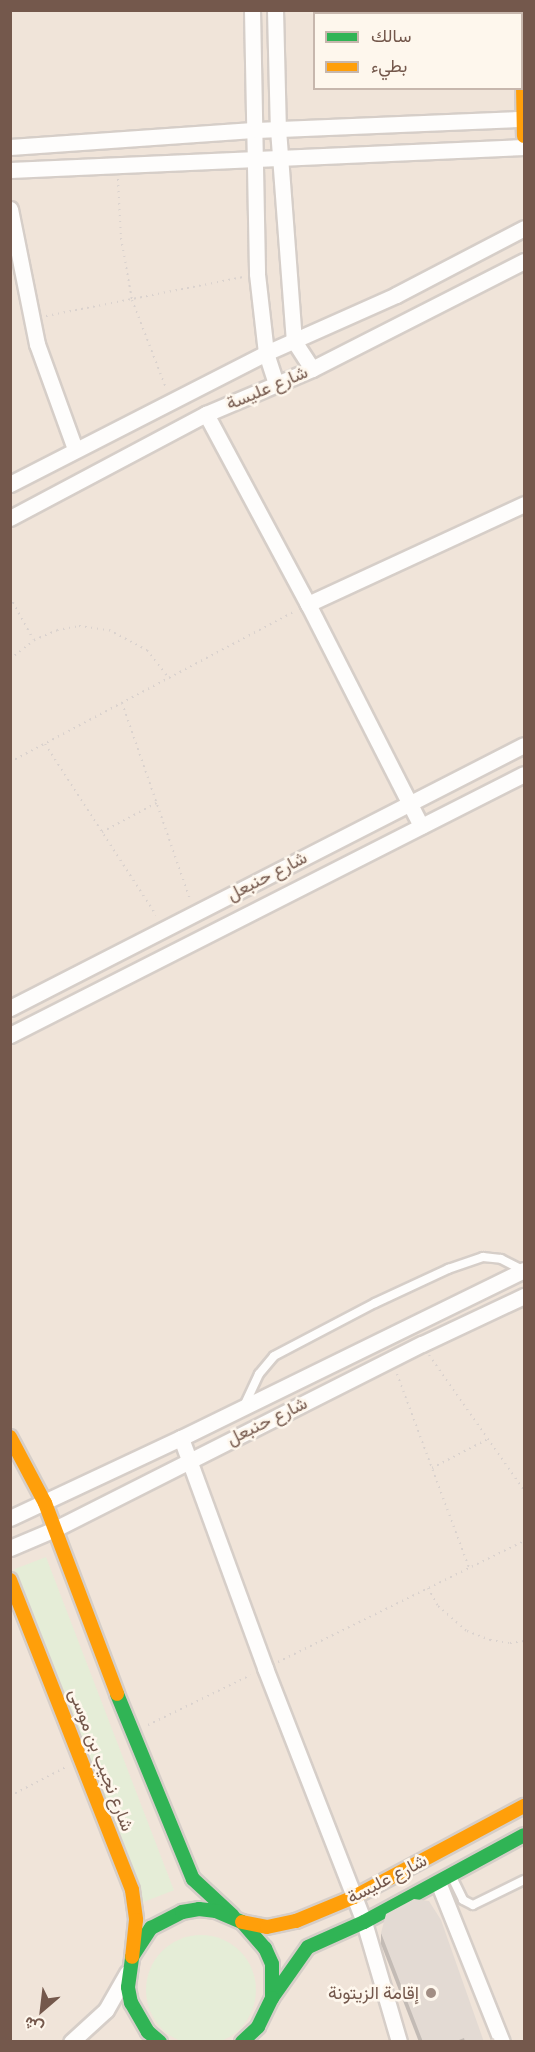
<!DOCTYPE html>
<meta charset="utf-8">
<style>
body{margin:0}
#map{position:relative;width:535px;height:2052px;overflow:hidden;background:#f7f2ec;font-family:"Archivo Narrow",Vazirmatn,sans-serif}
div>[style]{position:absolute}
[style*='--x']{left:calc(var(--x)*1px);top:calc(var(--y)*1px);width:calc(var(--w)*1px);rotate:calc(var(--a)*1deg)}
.residential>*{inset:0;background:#f0e4d9}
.green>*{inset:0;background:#e5edd7;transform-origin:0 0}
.round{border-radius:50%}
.path>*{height:2px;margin-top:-1px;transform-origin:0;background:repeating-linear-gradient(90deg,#dad2ce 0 1.5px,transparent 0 6px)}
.roads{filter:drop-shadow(2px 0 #d6cec8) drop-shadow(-2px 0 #d6cec8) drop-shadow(0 2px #d6cec8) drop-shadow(0 -2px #d6cec8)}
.lane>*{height:8px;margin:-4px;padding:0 4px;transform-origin:4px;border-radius:4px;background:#fefdfc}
.street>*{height:15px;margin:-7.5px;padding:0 7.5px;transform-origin:7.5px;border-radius:7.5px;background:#fefdfc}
.fast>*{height:14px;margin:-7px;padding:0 7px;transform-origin:7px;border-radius:7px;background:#30b455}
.slow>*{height:14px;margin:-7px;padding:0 7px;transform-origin:7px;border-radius:7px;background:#ff9f0a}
.wall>*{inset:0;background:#c3bbb5}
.building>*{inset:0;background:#e3dad3}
.dots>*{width:16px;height:16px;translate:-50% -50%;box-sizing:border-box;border:3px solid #fef7ed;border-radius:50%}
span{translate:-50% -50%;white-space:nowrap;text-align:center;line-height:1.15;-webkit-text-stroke:5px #fef7ed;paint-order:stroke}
.street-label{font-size:18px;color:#74584c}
.poi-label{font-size:18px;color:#74584c}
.right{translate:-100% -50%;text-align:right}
.frame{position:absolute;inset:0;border:12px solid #74584c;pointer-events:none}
.legend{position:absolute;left:313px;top:12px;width:210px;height:78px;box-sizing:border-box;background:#fef7ed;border:2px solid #c7b7ad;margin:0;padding:8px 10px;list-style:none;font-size:18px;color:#74584c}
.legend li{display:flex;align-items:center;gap:12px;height:30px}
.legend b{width:30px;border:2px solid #c7b7ad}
.north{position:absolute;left:12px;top:1980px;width:60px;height:60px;-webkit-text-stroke:4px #fef7ed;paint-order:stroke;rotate:208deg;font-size:16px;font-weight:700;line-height:24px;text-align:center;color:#74584c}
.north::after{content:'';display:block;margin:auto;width:21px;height:27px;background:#74584c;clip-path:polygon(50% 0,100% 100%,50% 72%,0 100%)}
</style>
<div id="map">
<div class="residential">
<i style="clip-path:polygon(evenodd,11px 11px,524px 11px,524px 2041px,11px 2042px,11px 11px,314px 14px,522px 14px,522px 88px,314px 88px,314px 14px)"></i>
</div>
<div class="green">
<i style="left:46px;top:1557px;width:357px;height:34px;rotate:69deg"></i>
<i class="round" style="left:146px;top:1935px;width:110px;height:110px"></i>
</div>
<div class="path">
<i style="--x:118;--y:179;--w:59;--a:87.1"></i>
<i style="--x:121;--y:238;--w:63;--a:79.9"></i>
<i style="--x:132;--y:300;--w:94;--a:68.9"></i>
<i style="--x:46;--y:316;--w:201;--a:-11.2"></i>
<i style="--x:10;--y:597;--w:48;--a:61.3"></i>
<i style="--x:10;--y:659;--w:31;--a:-38"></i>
<i style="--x:34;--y:640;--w:25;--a:-23"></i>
<i style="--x:57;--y:630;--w:22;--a:-10"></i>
<i style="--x:79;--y:626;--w:30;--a:8"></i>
<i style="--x:109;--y:630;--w:43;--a:27.8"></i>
<i style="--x:147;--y:650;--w:36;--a:52"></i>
<i style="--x:122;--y:703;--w:207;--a:70.9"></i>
<i style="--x:45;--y:744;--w:204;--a:57"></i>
<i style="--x:10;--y:762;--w:323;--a:-27.9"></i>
<i style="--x:102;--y:832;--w:64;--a:-28.2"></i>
<i style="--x:429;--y:1355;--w:165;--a:54.9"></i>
<i style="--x:397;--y:1374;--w:207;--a:69.6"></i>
<i style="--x:432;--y:1468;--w:63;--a:-27.4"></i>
<i style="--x:428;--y:1588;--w:21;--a:61"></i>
<i style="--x:438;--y:1606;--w:38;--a:41"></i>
<i style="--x:467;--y:1631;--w:25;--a:21"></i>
<i style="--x:490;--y:1640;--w:20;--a:9"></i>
<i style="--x:510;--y:1643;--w:14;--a:-8"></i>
<i style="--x:278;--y:1662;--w:274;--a:-26.2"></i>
<i style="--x:148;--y:1725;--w:114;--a:-25.9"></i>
<i style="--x:10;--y:1796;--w:63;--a:-27.4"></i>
</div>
<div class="roads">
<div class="lane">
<i style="--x:245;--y:1404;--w:33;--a:-65"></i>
<i style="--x:259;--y:1374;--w:23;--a:-50"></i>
<i style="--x:274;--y:1356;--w:114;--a:-27.7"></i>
<i style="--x:375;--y:1303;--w:81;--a:-25"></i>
<i style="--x:448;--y:1269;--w:37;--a:-19"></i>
<i style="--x:483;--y:1257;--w:18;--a:6"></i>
<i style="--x:501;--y:1259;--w:25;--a:27"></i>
<i style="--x:452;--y:1877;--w:25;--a:64"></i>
<i style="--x:463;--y:1900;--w:11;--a:27"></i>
<i style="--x:473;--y:1905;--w:57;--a:-26.1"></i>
</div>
<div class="street">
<i style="--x:252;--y:10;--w:264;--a:88.9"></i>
<i style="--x:257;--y:274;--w:80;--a:83.5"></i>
<i style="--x:266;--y:353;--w:32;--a:72"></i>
<i style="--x:275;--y:10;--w:119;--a:88.6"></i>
<i style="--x:278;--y:129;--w:213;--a:85.7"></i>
<i style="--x:294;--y:341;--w:33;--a:57"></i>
<i style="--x:10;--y:147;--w:247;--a:-4"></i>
<i style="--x:256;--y:130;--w:268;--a:-2.4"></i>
<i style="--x:10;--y:170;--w:515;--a:-2.56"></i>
<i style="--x:10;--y:209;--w:138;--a:78.7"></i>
<i style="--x:37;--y:344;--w:112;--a:70.1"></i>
<i style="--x:206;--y:414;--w:216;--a:61.8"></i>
<i style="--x:308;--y:604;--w:249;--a:63"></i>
<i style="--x:10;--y:484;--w:288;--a:-27.1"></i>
<i style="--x:266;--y:353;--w:142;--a:-24"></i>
<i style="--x:396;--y:295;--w:144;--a:-27.6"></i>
<i style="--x:10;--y:518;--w:222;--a:-28"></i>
<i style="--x:206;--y:414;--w:115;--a:-23"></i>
<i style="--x:312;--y:369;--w:238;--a:-27"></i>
<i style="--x:308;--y:604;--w:238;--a:-24.8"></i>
<i style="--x:10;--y:1008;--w:577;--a:-27.1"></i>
<i style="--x:10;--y:1035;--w:576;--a:-26.92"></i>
<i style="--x:181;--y:1438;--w:245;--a:69.9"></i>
<i style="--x:265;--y:1668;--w:273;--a:68.7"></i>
<i style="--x:364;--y:1922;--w:125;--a:73.7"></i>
<i style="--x:10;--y:1518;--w:189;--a:-25.1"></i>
<i style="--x:181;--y:1438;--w:382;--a:-26.1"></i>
<i style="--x:10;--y:1548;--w:49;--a:-22.9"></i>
<i style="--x:55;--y:1529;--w:411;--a:-26.8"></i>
<i style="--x:422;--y:1344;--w:113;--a:-25.2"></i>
<i style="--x:438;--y:1882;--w:172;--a:68.2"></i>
<i style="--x:71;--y:2042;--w:47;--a:-42.4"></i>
<i style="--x:106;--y:2010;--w:43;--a:-60.4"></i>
</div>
<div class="fast">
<i style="--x:521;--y:10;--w:4;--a:90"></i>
<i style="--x:117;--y:1694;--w:200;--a:67.7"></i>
<i style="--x:193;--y:1879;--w:54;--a:42.8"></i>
<i style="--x:272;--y:1998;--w:62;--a:-54.8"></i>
<i style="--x:308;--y:1947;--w:61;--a:-24.1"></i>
<i style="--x:364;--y:1922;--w:182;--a:-28.5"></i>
<i style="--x:160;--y:2042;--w:16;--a:-140"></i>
<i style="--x:148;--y:2032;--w:34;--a:-120"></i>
<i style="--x:131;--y:2003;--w:16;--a:-101"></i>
<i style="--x:128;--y:1987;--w:30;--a:-82"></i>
<i style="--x:132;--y:1957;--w:35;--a:-57"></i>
<i style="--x:151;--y:1928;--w:35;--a:-27"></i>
<i style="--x:182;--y:1912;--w:17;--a:-10"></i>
<i style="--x:199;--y:1909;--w:17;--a:7"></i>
<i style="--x:216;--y:1911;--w:28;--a:23"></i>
<i style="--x:242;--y:1922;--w:35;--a:49"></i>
<i style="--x:265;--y:1948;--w:17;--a:66"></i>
<i style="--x:272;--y:1964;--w:34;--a:90"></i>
<i style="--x:272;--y:1998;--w:32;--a:116"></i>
<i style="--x:258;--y:2027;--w:22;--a:137"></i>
</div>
<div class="slow">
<i style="--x:522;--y:34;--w:102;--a:88.9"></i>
<i style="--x:10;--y:1437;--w:75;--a:62.1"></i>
<i style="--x:45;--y:1503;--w:204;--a:69.3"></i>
<i style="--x:10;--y:1580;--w:333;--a:68.5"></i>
<i style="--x:132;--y:1890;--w:30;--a:82"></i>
<i style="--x:136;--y:1920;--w:37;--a:96"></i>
<i style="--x:242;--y:1922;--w:25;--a:11"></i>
<i style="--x:267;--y:1927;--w:30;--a:-12"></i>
<i style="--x:296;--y:1921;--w:63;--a:-22.5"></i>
<i style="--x:354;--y:1897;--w:193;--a:-28.2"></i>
</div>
</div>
<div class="wall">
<i style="clip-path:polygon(381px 1933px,484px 2042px,419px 2042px,381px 1944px)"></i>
</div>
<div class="building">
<i style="clip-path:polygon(414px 1899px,429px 1901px,441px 1920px,484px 2042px,465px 2042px,464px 2038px,454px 2042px,423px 2042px,381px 1933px,386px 1914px)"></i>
<i style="clip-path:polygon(494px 2038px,495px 2042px,486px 2042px)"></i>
</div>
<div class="dots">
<i style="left:431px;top:1993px;background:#a28e84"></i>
</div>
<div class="street-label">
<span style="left:267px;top:388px;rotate:-23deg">شارع عليسة</span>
<span style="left:267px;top:876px;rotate:-27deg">شارع حنبعل</span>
<span style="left:267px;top:1421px;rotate:-26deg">شارع حنبعل</span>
<span style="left:101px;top:1760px;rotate:69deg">شارع نجيب بن موسى</span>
<span style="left:387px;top:1879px;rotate:-27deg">شارع عليسة</span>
</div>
<div class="poi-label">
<span class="right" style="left:419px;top:1993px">إقامة الزيتونة</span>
</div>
<div class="frame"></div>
<ul class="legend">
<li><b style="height:8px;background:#30b455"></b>سالك</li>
<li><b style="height:8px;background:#ff9f0a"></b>بطيء</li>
</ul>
<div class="north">ش</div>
</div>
